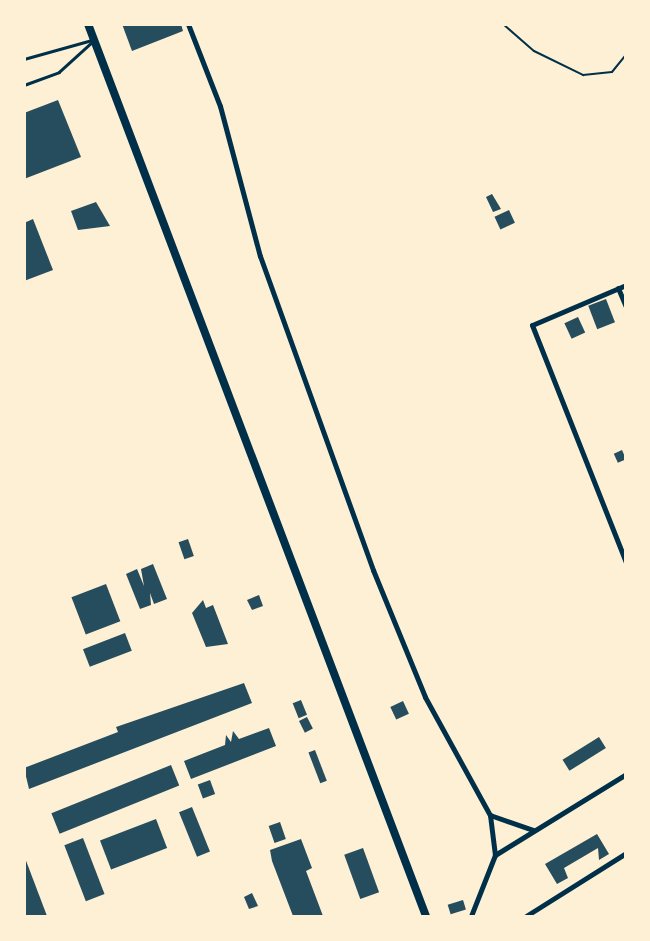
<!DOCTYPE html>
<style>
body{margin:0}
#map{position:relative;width:650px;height:941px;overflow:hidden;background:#fdf0d5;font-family:Inter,sans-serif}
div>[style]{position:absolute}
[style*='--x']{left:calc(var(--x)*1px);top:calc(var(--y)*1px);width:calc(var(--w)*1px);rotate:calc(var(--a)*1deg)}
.building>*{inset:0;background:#264d5e;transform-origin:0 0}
.path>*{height:2px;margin:-1px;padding:0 1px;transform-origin:1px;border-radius:1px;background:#003049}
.service>*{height:2.5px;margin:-1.25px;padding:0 1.25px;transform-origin:1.25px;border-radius:1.25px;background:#003049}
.minor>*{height:5px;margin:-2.5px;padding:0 2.5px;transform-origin:2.5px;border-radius:2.5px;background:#003049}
.primary>*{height:8px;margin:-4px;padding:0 4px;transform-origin:4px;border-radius:4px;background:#003049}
span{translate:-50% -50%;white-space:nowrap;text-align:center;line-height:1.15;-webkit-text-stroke:6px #fdf0d5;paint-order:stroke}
.frame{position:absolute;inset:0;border:26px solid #fdf0d5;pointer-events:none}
</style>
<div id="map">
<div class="building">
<i style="clip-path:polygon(122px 24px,181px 24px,183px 31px,132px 51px)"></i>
<i style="clip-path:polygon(58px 100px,81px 157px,24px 179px,24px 113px)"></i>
<i style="clip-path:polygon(492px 194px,501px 209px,493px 212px,486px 197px)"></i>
<i style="clip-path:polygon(96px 202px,110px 226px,78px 230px,71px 211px)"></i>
<i style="left:509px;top:210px;width:14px;height:16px;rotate:65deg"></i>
<i style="clip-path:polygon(33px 219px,53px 270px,24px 281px,24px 223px)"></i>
<i style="left:606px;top:299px;width:25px;height:19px;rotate:69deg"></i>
<i style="left:578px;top:317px;width:17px;height:15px;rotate:65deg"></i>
<i style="left:622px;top:450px;width:10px;height:9px;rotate:66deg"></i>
<i style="left:188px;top:539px;width:18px;height:10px;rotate:71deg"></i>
<i style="clip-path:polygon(153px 564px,167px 599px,154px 604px,150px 593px,151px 605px,140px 609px,126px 574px,137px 569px,144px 586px,141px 569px)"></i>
<i style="left:106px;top:584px;width:40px;height:37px;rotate:69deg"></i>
<i style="clip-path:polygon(259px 595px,263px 606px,252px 610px,247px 600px)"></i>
<i style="clip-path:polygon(203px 600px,206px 608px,213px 605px,228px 644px,206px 647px,192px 613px)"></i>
<i style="left:125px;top:633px;width:19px;height:45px;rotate:69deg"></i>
<i style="clip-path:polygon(244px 683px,252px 703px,29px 789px,24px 768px,118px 732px,116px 727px)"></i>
<i style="left:301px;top:700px;width:16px;height:9px;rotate:68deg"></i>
<i style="left:403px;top:701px;width:14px;height:14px;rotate:65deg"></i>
<i style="left:307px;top:717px;width:13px;height:9px;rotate:63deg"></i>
<i style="clip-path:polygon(269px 728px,276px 746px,191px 779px,184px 761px,225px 745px,226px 735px,231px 742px,233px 731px,239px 739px)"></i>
<i style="left:599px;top:737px;width:13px;height:43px;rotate:58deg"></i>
<i style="left:315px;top:750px;width:33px;height:7px;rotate:69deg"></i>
<i style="left:171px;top:765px;width:22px;height:129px;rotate:68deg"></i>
<i style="left:210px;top:780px;width:15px;height:13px;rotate:70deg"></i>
<i style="left:192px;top:807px;width:48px;height:14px;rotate:68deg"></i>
<i style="left:156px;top:819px;width:31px;height:60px;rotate:69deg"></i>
<i style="left:280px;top:822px;width:18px;height:12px;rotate:71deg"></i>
<i style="clip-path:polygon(597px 834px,609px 854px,599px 860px,598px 848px,564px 868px,568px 878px,557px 884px,545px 864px)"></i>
<i style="left:83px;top:838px;width:60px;height:20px;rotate:69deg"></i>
<i style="clip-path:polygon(301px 839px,312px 868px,306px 871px,323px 916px,293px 916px,272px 861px,270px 850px)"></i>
<i style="left:363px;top:848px;width:47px;height:20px;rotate:70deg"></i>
<i style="clip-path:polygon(24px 858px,25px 858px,47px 916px,24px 916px)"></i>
<i style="clip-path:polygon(252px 893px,258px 906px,249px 909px,244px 897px)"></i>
<i style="left:463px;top:900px;width:10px;height:16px;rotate:73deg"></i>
</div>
<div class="path">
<i style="--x:503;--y:24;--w:41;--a:41.1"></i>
<i style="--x:534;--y:51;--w:55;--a:26.1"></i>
<i style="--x:583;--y:75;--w:29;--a:-6"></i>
<i style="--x:612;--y:72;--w:22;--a:-51"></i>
</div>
<div class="service">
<i style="--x:24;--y:59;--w:71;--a:-15.6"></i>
<i style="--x:24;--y:85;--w:37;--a:-20"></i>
<i style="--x:59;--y:72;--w:43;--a:-42.2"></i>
</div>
<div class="minor">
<i style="--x:188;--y:24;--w:88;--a:68.7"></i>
<i style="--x:220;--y:106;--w:155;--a:75.1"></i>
<i style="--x:260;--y:256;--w:334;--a:70.2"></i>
<i style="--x:373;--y:570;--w:137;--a:67.7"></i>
<i style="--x:425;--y:697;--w:135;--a:61.2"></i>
<i style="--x:490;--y:815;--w:40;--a:82.9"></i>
<i style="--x:495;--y:855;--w:66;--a:111.5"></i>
<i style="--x:626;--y:285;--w:102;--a:156.9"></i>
<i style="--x:532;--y:325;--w:256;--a:68.4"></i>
<i style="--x:618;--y:288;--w:21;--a:67"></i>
<i style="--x:490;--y:815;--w:46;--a:19.2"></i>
<i style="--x:495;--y:855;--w:154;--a:-31.7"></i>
<i style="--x:526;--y:916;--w:118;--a:-32.2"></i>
</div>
<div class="primary">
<i style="--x:88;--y:24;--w:954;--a:69.25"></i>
</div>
<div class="frame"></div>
</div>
